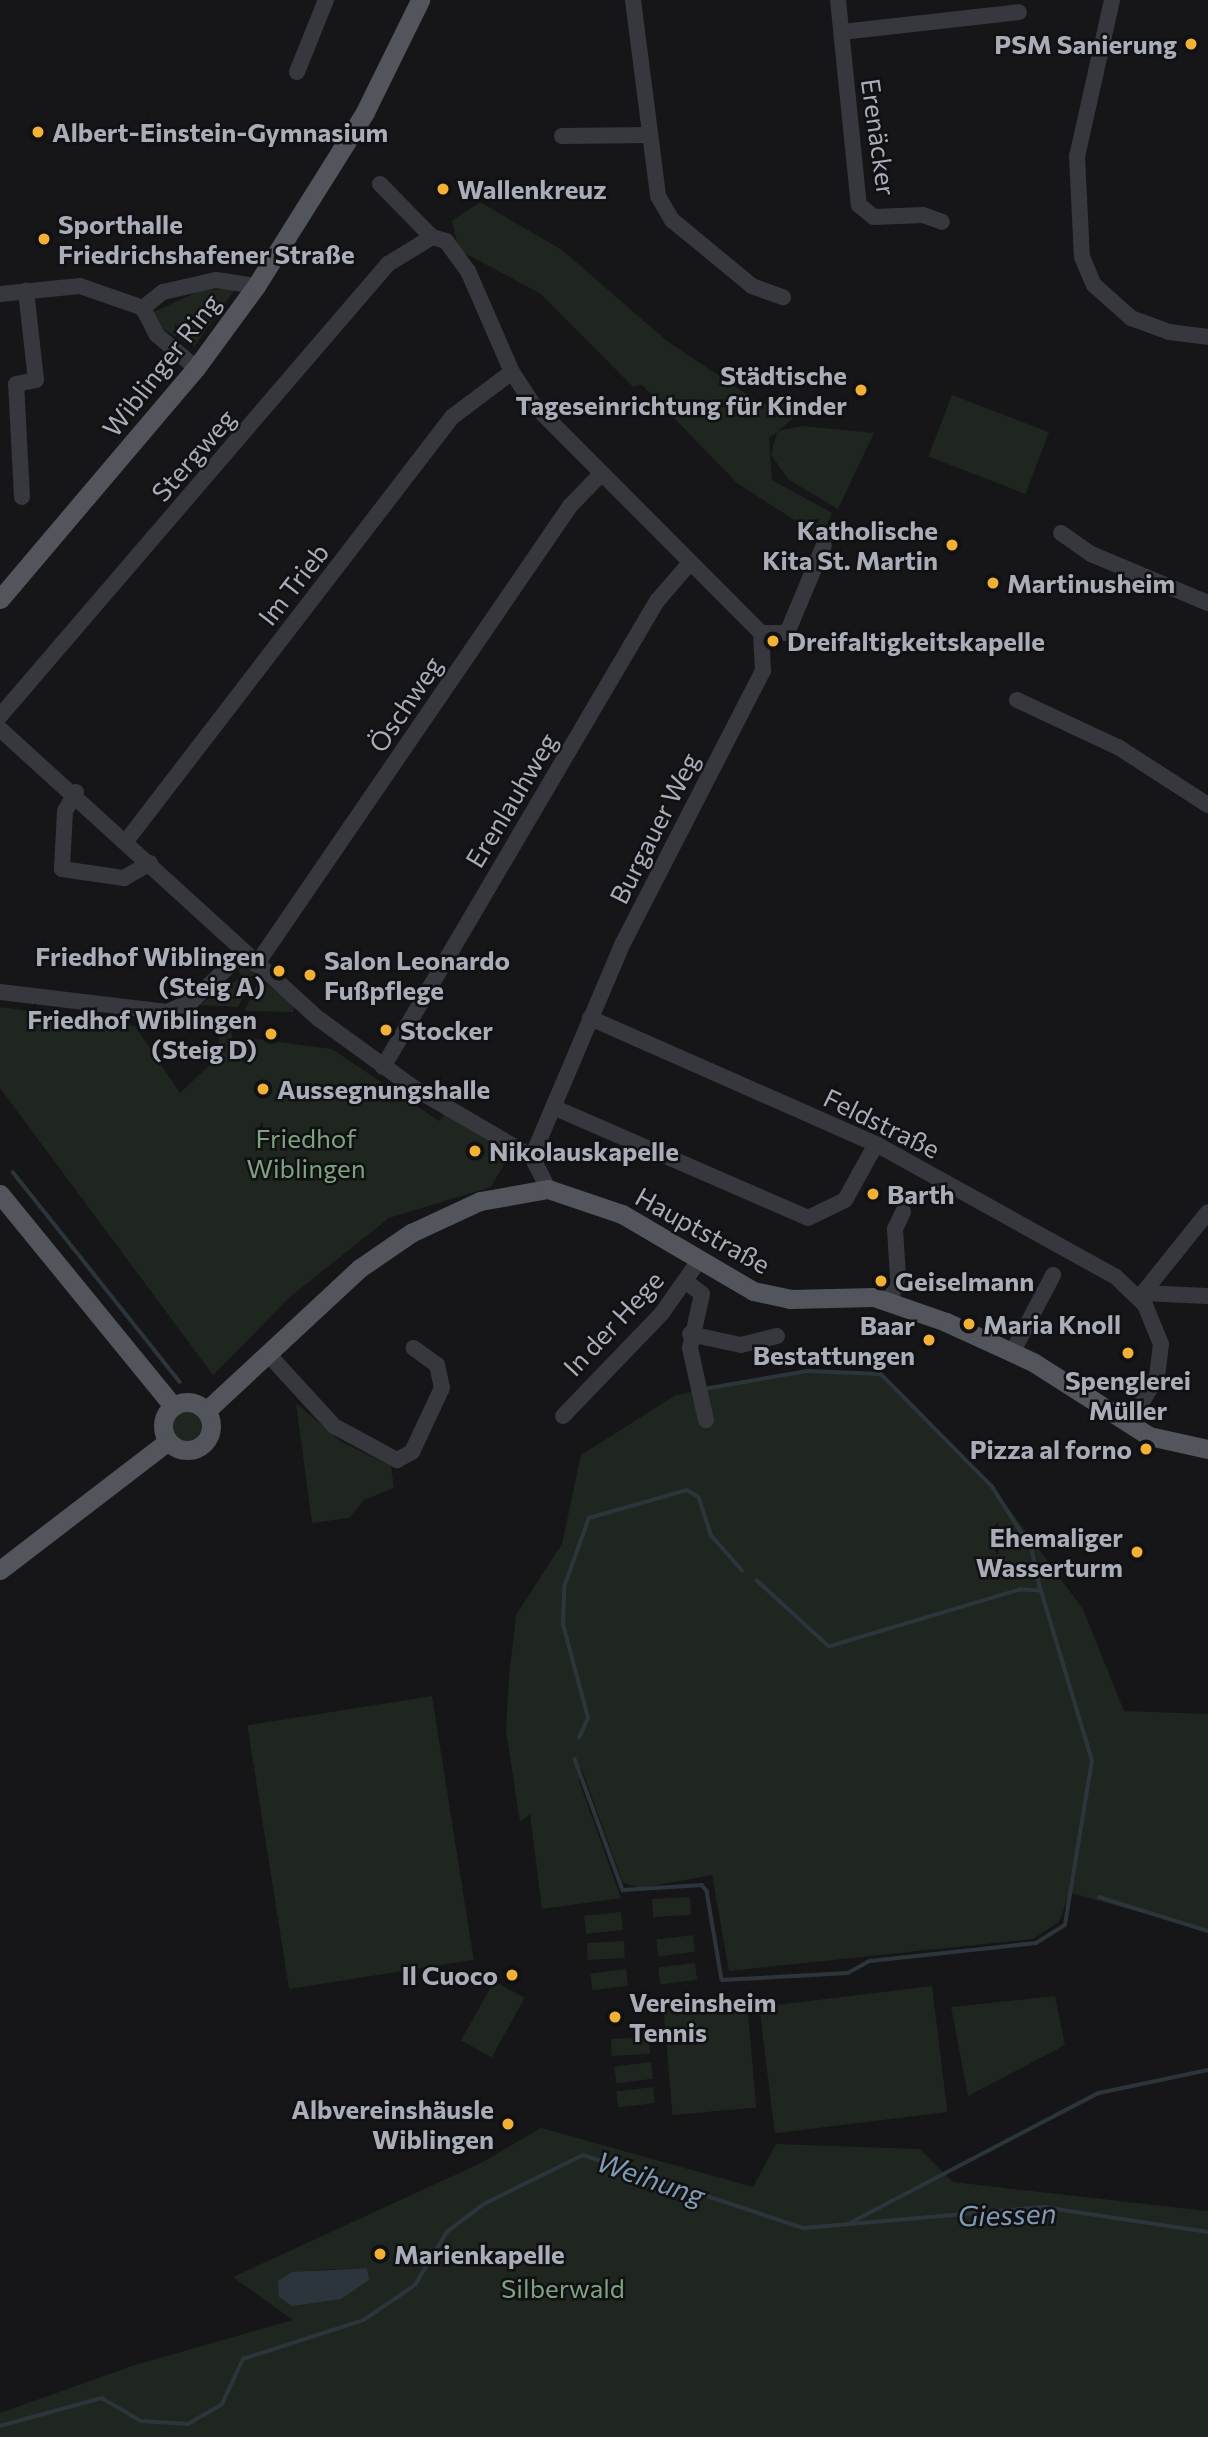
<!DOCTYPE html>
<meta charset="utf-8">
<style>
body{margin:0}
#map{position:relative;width:1208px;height:2437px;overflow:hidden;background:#161618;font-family:Commissioner,sans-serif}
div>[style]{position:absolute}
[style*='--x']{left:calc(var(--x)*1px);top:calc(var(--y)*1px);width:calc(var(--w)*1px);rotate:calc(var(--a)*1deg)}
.green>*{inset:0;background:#1e261f;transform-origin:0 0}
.round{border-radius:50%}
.water>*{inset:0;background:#2c353c}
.stream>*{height:3.5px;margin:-1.75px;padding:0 1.75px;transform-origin:1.75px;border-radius:1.75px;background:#2c353c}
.minor>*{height:16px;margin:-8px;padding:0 8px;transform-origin:8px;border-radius:8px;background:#37383d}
.major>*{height:19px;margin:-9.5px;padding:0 9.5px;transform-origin:9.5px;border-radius:9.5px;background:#53555c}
.major>.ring{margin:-9.5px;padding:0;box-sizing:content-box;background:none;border:19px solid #53555c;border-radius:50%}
.dots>*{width:19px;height:19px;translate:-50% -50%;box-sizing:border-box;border:4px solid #111113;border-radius:50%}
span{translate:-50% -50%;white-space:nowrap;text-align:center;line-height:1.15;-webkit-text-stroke:5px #111113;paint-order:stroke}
.poi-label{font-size:26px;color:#a8adb8;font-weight:700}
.right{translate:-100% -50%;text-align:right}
.left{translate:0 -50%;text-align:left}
.street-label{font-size:26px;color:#a8adb8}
.park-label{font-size:26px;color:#7fa381}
.water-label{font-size:28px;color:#7f9bb3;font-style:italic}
</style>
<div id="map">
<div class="green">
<i style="clip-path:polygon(480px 202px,562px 250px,667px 341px,761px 404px,811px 403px,778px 431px,803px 426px,874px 433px,838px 509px,789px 480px,771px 455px,777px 432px,769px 438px,772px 480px,832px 513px,822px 538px,737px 483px,642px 385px,633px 387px,541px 294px,459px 250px,452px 221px)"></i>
<i style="clip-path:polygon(236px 288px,194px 347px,161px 328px,154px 312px,199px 291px)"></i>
<i style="left:952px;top:395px;width:104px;height:66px;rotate:21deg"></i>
<i style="clip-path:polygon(244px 966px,255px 974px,238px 1007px,199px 1005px,242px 977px,238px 970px)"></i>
<i style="clip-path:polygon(260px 979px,294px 1005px,293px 1012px,244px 1011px)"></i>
<i style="clip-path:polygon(0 1007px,135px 1026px,180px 1093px,215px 1060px,221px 1029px,231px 1031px,234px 1051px,246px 1049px,248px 1038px,332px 1049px,439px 1121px,445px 1114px,510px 1154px,491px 1187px,389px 1218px,290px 1297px,213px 1375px,0 1088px)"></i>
<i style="clip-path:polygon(803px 1372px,881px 1374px,992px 1486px,1083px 1609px,1124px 1711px,1208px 1714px,1208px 1931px,1070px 1893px,1059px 1922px,1033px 1939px,729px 1971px,712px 1875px,641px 1888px,623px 1883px,581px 1767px,579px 1781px,621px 1898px,542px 1909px,530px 1814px,520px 1822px,506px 1731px,509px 1677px,516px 1615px,562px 1544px,581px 1455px,676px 1395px)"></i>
<i class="round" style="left:163px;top:1402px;width:48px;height:48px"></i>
<i style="clip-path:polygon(296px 1403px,340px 1441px,391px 1466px,394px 1488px,364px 1500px,349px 1518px,312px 1523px)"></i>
<i style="left:432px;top:1696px;width:267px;height:187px;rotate:81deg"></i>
<i style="left:690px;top:1897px;width:18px;height:38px;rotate:87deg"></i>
<i style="left:621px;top:1912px;width:18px;height:37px;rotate:84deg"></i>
<i style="left:693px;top:1935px;width:17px;height:37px;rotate:83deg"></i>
<i style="left:624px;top:1941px;width:17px;height:37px;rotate:87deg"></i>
<i style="left:695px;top:1963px;width:17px;height:37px;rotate:83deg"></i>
<i style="left:626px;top:1969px;width:17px;height:36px;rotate:83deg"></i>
<i style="left:494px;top:1981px;width:35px;height:68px;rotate:29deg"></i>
<i style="left:932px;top:1986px;width:127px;height:174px;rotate:83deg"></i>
<i style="clip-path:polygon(1055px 1996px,1065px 2045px,968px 2096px,951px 2007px)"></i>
<i style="left:747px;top:2002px;width:106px;height:84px;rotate:85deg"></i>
<i style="left:649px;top:2037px;width:17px;height:38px;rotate:87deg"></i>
<i style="left:651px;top:2062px;width:17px;height:37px;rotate:83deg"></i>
<i style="left:653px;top:2087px;width:16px;height:37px;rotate:83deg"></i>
<i style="clip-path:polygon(evenodd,541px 2128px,753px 2187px,776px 2144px,920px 2149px,953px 2182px,1208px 2211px,1208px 2437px,0 2437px,0 2413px,135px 2365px,293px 2320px,233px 2277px,481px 2163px,541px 2128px,367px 2268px,279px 2297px,315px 2270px,367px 2268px)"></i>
</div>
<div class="water">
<i style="clip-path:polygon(367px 2268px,369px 2280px,341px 2299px,292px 2306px,279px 2297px,278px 2281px,292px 2272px)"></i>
</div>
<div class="stream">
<i style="--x:13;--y:1172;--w:268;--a:51.5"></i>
<i style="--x:704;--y:1389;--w:105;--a:-9.9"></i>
<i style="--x:807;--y:1371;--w:74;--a:2.3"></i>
<i style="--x:881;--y:1374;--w:158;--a:45.3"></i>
<i style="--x:992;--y:1486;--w:75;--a:57.6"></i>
<i style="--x:1032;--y:1549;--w:43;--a:77.9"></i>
<i style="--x:579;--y:1738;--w:22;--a:-66"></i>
<i style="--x:588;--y:1718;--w:96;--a:-105"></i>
<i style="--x:563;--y:1625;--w:38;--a:-88"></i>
<i style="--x:564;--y:1587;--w:73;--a:-70.1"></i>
<i style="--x:589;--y:1518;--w:102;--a:-15.9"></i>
<i style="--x:687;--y:1490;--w:14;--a:30"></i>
<i style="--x:699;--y:1497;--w:40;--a:72"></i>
<i style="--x:711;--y:1535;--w:47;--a:48.5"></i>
<i style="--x:575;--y:1759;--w:140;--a:69.9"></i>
<i style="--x:623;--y:1890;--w:79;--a:-3.6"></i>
<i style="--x:702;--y:1885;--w:8;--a:50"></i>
<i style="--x:707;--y:1891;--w:90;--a:80.4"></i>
<i style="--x:722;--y:1980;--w:126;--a:-3.2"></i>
<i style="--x:848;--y:1973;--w:25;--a:-29"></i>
<i style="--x:870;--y:1961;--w:167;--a:-6.2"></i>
<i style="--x:1036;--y:1943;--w:34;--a:-32"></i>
<i style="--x:1065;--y:1925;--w:166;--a:-80.7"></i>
<i style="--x:1092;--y:1761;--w:177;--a:-106.7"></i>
<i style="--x:1041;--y:1591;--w:21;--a:-177"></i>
<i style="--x:1020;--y:1590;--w:199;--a:163.4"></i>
<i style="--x:829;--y:1647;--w:98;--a:-137.5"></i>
<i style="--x:1099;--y:1897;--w:114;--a:17.3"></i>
<i style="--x:848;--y:2224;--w:283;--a:-27.6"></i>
<i style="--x:1099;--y:2093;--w:111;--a:-11.9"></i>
<i style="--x:0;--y:2426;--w:106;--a:-15.4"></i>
<i style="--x:102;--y:2398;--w:45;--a:30.5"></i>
<i style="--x:141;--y:2421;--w:47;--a:3.7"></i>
<i style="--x:188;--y:2424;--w:39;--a:-30"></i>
<i style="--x:222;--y:2404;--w:50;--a:-65"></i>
<i style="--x:243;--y:2359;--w:127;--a:-17.9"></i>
<i style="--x:364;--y:2320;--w:62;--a:-34.5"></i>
<i style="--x:415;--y:2285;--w:62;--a:-58.9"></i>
<i style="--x:447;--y:2232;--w:46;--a:-37.1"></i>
<i style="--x:484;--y:2204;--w:110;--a:-26.3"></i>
<i style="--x:583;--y:2155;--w:233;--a:18.3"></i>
<i style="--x:804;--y:2228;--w:240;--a:-5"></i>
<i style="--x:1043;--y:2207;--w:167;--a:8.6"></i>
</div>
<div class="minor">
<i style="--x:633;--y:0;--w:198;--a:82.7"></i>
<i style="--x:658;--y:196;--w:28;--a:60"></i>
<i style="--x:672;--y:220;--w:104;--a:39.5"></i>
<i style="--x:752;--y:286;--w:33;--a:20"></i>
<i style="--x:838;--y:0;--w:206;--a:84.2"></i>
<i style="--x:859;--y:205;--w:19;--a:39"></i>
<i style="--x:874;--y:217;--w:49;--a:-2.3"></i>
<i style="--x:923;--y:215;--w:20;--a:20"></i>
<i style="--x:1112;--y:0;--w:160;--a:102.6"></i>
<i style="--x:1077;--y:156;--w:101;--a:87.2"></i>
<i style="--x:1082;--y:257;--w:30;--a:67"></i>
<i style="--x:1094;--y:285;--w:50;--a:41.7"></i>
<i style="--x:1131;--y:318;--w:40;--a:20.2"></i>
<i style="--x:1169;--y:332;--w:39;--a:7"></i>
<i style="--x:842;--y:32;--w:178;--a:-6.4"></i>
<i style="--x:297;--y:72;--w:78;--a:-68.1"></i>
<i style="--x:562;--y:136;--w:85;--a:-0.7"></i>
<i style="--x:380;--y:184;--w:74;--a:45.5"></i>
<i style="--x:0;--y:294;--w:80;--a:-5.7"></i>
<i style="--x:80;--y:286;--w:67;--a:19.2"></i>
<i style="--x:143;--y:308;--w:26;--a:-39"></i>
<i style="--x:163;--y:292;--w:54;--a:-12.8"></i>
<i style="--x:216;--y:280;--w:40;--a:8.5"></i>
<i style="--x:143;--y:308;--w:30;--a:63"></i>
<i style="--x:157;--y:335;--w:51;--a:40.2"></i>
<i style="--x:22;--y:497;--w:113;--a:-93"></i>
<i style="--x:16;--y:384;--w:20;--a:-11"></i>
<i style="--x:36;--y:380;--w:90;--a:-96.4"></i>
<i style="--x:1061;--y:533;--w:37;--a:35"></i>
<i style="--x:1091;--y:554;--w:127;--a:22.7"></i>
<i style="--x:1017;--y:700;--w:111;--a:25"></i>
<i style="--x:1118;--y:747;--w:107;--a:32.8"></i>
<i style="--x:0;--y:716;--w:596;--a:-49.36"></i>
<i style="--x:388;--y:264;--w:52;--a:-31.5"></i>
<i style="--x:432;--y:237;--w:15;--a:16"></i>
<i style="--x:446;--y:241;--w:37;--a:54"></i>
<i style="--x:468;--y:271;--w:110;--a:66.5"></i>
<i style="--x:512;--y:372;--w:38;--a:57"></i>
<i style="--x:533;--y:404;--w:323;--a:45.1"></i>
<i style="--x:0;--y:729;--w:431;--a:42.3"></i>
<i style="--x:319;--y:1019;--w:117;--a:36"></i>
<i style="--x:414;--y:1088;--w:137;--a:30.3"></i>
<i style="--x:532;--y:1157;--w:36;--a:63"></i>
<i style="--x:76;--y:792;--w:22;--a:120"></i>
<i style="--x:65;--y:811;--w:58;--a:93"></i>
<i style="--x:62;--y:869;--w:63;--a:8.3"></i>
<i style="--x:124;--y:878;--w:30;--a:-30"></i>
<i style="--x:127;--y:840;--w:533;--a:-52.46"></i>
<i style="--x:452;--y:417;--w:75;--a:-36.9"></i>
<i style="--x:256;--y:965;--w:556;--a:-55.62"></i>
<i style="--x:570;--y:506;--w:43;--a:-45.9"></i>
<i style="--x:0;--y:992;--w:168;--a:6.8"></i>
<i style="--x:167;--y:1012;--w:27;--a:-24"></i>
<i style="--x:192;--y:1001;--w:70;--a:-43.3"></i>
<i style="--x:590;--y:1018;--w:313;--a:23.8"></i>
<i style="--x:876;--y:1144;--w:274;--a:29"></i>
<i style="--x:1116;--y:1277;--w:40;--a:44"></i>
<i style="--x:1145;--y:1305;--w:42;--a:67.7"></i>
<i style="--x:1161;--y:1344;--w:33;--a:97"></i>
<i style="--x:1157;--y:1377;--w:54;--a:121.3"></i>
<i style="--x:383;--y:1067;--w:541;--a:-59.55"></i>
<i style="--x:657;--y:601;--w:49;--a:-49.1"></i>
<i style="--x:553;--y:1107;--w:278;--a:23.5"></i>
<i style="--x:808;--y:1218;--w:41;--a:-25.9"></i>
<i style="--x:845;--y:1200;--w:64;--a:-61"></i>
<i style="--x:532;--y:1157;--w:233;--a:-67"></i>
<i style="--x:623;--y:943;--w:306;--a:-62.8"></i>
<i style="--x:763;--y:671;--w:38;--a:-93"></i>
<i style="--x:761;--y:633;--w:26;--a:0"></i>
<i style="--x:787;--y:633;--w:95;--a:-67.2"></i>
<i style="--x:685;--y:1281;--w:21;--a:37"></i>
<i style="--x:702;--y:1294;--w:55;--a:102.5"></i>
<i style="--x:690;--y:1348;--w:74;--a:77.5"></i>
<i style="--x:1142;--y:1293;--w:66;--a:2.6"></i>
<i style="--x:1139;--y:1298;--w:110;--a:-51.3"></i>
<i style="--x:890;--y:1301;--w:26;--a:-72"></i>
<i style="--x:898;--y:1276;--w:47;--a:-93.7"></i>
<i style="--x:895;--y:1229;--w:19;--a:-65"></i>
<i style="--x:690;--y:1334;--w:52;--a:12.2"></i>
<i style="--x:741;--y:1345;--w:37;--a:-14"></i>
<i style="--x:1013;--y:1351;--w:86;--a:-62.2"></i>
<i style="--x:268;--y:1354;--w:98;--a:47.5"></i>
<i style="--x:334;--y:1426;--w:72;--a:28.4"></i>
<i style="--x:397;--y:1460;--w:17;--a:-28"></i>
<i style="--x:412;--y:1452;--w:71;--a:-64.9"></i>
<i style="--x:442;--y:1388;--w:24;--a:-102"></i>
<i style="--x:437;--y:1365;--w:29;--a:-144"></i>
<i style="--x:563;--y:1416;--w:143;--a:-46.1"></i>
<i style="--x:662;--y:1313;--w:62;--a:-54.8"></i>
</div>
<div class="major">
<i style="--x:0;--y:599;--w:303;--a:-49.7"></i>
<i style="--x:196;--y:368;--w:102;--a:-53.8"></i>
<i style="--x:256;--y:286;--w:205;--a:-57.9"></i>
<i style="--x:365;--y:112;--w:125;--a:-63.8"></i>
<i style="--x:0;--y:1194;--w:274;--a:50.8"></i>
<i class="ring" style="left:163px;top:1402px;width:29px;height:29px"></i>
<i style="--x:206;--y:1411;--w:210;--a:-42.9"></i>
<i style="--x:360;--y:1268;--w:62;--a:-34.5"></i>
<i style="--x:411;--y:1233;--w:76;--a:-24.9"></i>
<i style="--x:480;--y:1201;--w:69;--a:-10"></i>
<i style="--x:548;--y:1189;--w:78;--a:18.7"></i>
<i style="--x:622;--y:1214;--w:152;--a:30.4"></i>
<i style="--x:753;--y:1291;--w:38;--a:12"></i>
<i style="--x:790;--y:1299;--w:84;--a:-1.4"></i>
<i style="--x:874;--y:1297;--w:76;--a:19.1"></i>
<i style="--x:946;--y:1322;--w:96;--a:24.7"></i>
<i style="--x:1033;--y:1362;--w:138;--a:32.5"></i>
<i style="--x:1149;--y:1436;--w:60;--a:12.4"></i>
<i style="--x:0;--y:1570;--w:212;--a:-37.5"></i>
</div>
<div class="dots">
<i style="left:1191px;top:44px;background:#f2b134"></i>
<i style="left:38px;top:132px;background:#f2b134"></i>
<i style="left:443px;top:189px;background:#f2b134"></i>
<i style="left:44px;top:239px;background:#f2b134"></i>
<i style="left:861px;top:390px;background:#f2b134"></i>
<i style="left:952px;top:545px;background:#f2b134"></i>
<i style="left:993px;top:583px;background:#f2b134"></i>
<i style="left:773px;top:641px;background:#f2b134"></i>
<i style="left:279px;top:971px;background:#f2b134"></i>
<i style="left:310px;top:975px;background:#f2b134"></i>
<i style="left:386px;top:1030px;background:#f2b134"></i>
<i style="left:271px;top:1034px;background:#f2b134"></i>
<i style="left:263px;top:1089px;background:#f2b134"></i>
<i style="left:475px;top:1151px;background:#f2b134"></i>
<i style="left:873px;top:1194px;background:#f2b134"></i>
<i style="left:881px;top:1281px;background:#f2b134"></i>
<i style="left:969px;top:1324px;background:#f2b134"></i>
<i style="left:929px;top:1340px;background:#f2b134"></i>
<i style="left:1128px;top:1353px;background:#f2b134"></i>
<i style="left:1146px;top:1449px;background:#f2b134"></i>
<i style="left:1137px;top:1552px;background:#f2b134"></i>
<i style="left:512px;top:1975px;background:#f2b134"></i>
<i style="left:615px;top:2017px;background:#f2b134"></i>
<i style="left:508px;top:2124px;background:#f2b134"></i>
<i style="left:380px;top:2254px;background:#f2b134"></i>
</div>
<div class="poi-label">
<span class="right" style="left:1177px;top:44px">PSM Sanierung</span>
<span class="left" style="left:52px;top:132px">Albert-Einstein-Gymnasium</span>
<span class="left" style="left:457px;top:189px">Wallenkreuz</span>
<span class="left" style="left:58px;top:239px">Sporthalle<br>Friedrichshafener Straße</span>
<span class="right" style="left:847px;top:390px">Städtische<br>Tageseinrichtung für Kinder</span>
<span class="right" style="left:938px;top:545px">Katholische<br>Kita St. Martin</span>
<span class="left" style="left:1007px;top:583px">Martinusheim</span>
<span class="left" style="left:787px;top:641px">Dreifaltigkeitskapelle</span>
<span class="right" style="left:265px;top:971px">Friedhof Wiblingen<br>(Steig A)</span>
<span class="left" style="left:324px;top:975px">Salon Leonardo<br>Fußpflege</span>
<span class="right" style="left:257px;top:1034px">Friedhof Wiblingen<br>(Steig D)</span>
<span class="left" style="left:400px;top:1030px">Stocker</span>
<span class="left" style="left:277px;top:1089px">Aussegnungshalle</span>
<span class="left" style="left:489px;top:1151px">Nikolauskapelle</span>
<span class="left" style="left:887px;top:1194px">Barth</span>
<span class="left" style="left:895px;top:1281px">Geiselmann</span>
<span class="left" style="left:983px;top:1324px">Maria Knoll</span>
<span class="right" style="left:915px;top:1340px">Baar<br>Bestattungen</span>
<span style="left:1128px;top:1395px">Spenglerei<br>Müller</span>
<span class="right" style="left:1132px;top:1449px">Pizza al forno</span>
<span class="right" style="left:1123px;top:1552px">Ehemaliger<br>Wasserturm</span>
<span class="right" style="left:498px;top:1975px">Il Cuoco</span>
<span class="left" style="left:629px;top:2017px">Vereinsheim<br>Tennis</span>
<span class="right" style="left:494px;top:2124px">Albvereinshäusle<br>Wiblingen</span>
<span class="left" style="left:394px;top:2254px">Marienkapelle</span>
</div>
<div class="street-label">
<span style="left:879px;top:137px;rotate:82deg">Erenäcker</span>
<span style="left:161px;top:365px;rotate:-52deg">Wiblinger Ring</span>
<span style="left:193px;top:455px;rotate:-49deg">Stergweg</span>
<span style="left:293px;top:584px;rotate:-52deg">Im Trieb</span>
<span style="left:405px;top:704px;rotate:-56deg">Öschweg</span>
<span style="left:511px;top:800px;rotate:-59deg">Erenlauhweg</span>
<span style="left:654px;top:828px;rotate:-63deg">Burgauer Weg</span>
<span style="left:882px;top:1123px;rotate:26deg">Feldstraße</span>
<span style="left:703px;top:1230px;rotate:29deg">Hauptstraße</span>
<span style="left:613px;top:1323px;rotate:-47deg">In der Hege</span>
</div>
<div class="park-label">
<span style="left:306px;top:1153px">Friedhof<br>Wiblingen</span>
<span style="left:563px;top:2288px">Silberwald</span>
</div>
<div class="water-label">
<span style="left:651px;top:2178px;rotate:19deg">Weihung</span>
<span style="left:1007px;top:2214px;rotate:-2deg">Giessen</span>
</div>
</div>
